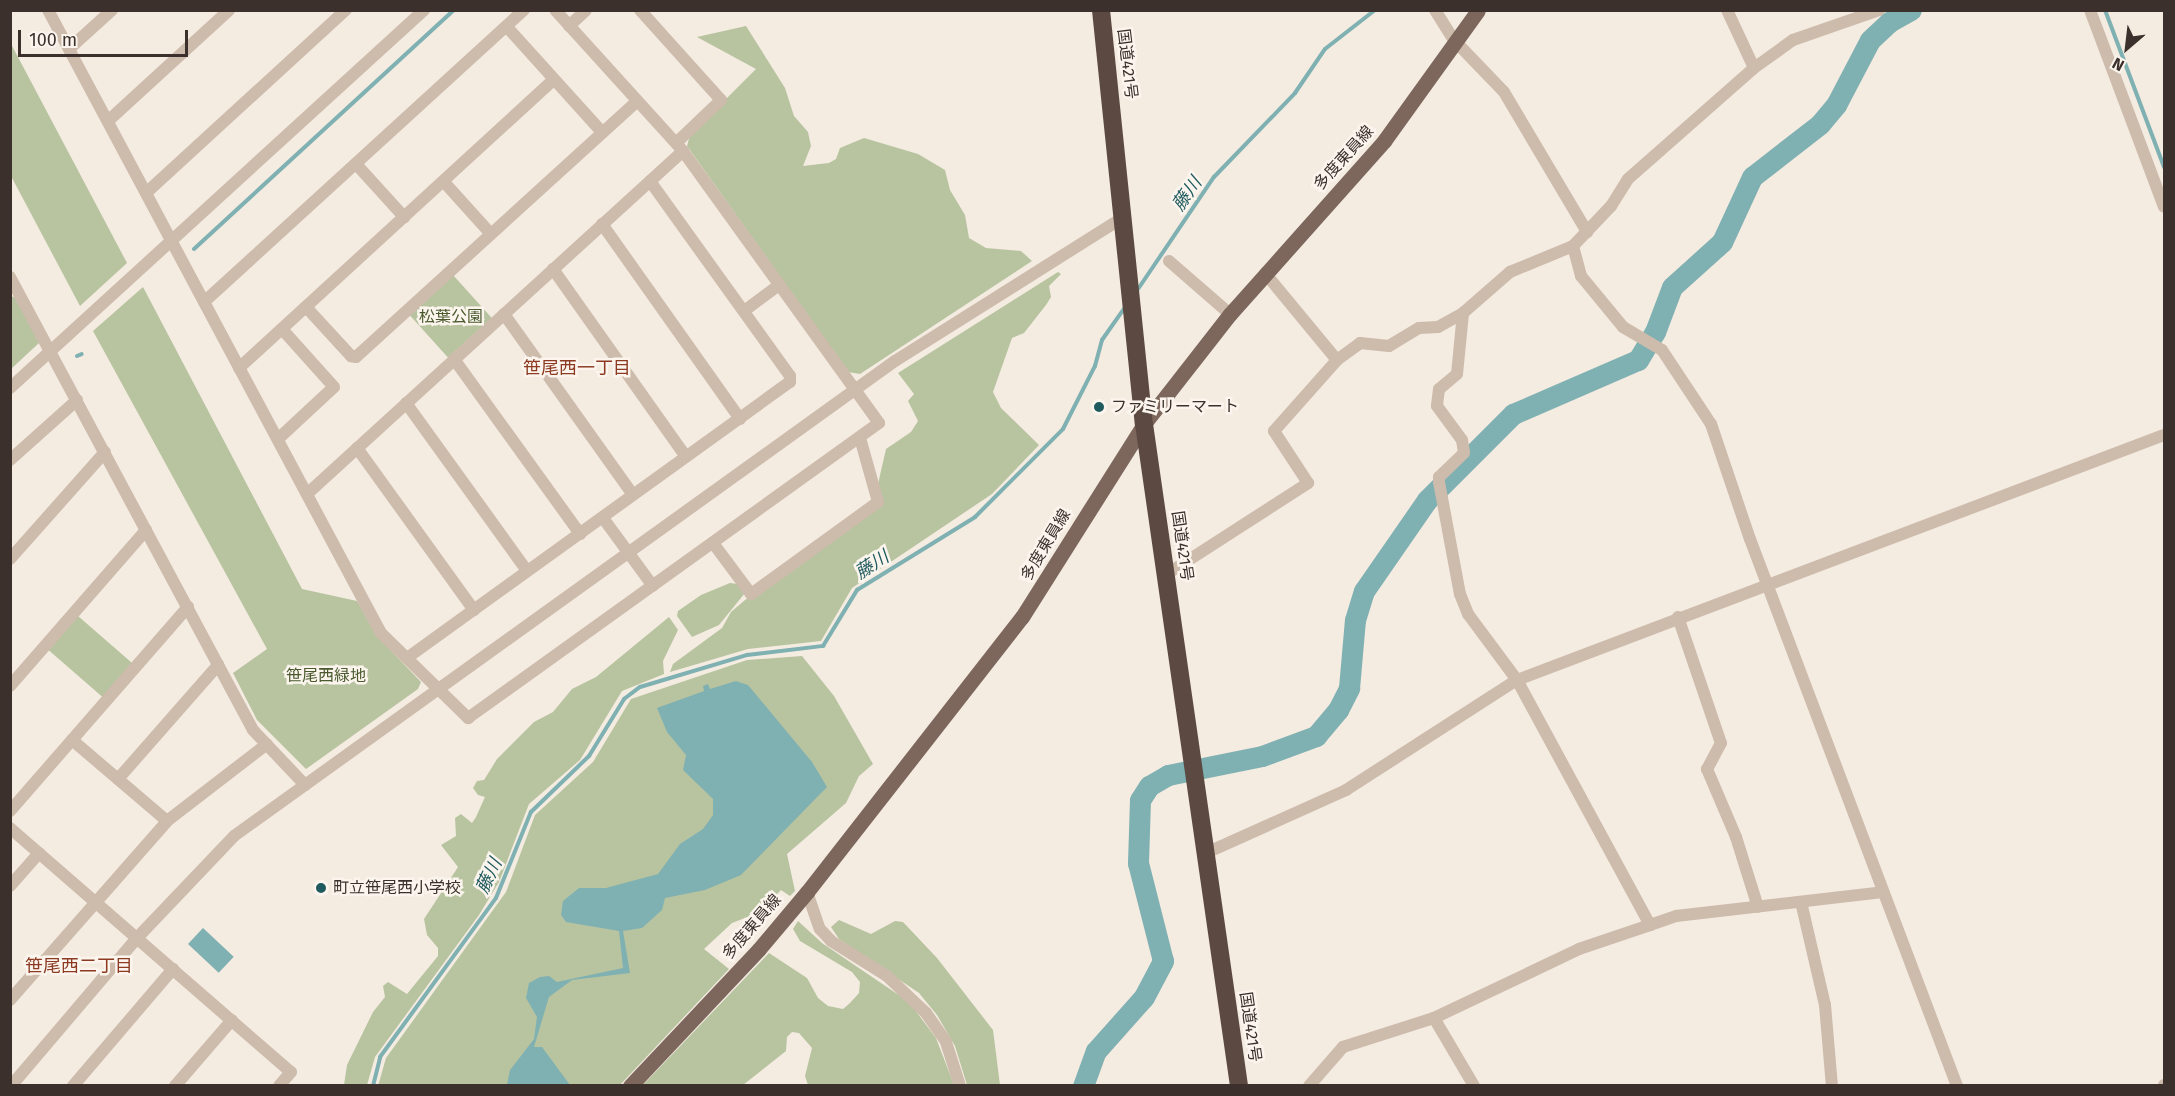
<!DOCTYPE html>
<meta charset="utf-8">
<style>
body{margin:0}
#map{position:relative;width:2175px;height:1096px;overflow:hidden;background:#f4ebe1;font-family:"Fira Sans","Noto Sans JP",sans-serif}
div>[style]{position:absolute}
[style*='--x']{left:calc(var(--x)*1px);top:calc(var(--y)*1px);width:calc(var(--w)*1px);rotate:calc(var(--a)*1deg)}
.green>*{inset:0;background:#b8c4a0;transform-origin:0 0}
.water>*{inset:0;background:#7fb0b2;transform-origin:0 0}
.stream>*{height:4px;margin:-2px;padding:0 2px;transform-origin:2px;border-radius:2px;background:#7fb0b2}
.river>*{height:21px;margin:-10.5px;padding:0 10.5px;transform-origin:10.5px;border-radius:10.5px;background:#7fb0b2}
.minor>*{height:12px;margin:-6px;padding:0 6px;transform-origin:6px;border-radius:6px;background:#cdbbac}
.major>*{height:15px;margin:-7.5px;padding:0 7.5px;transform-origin:7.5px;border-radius:7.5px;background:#7d675c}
.highway>*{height:18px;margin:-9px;padding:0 9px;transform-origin:9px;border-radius:9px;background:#5c4a42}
.dots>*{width:16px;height:16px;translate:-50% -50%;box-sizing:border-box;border:3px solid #fbf5ee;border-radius:50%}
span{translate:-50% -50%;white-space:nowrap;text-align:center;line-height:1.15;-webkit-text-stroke:5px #fbf5ee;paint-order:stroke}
.street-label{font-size:16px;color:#3b302b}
.park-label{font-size:16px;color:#4a5a2e}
.poi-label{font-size:16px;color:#3b302b}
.left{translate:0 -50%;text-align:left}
.water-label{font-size:18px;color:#1f5a5e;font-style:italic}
.neighbourhood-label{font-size:18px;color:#8c3b22}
.frame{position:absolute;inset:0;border:12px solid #3b302b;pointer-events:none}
.north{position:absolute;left:2097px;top:18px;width:60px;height:60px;-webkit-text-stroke:4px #fbf5ee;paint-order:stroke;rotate:208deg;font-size:16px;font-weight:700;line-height:24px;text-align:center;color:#3b302b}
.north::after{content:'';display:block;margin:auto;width:21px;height:27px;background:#3b302b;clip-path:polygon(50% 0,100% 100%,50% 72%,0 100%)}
.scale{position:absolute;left:18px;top:30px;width:170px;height:27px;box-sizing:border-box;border:3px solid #3b302b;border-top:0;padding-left:8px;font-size:18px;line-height:21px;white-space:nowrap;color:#3b302b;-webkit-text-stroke:4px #fbf5ee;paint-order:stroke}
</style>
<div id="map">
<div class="green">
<i style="clip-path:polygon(746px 26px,785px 88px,794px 116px,808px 132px,811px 146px,803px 166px,829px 163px,836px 159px,840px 148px,864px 138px,918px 154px,945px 170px,950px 190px,965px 215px,969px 238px,986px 248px,1021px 251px,1032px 261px,860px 374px,848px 372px,687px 146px,690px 135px,756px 69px,697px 37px)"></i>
<i style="clip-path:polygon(10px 42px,127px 263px,80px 306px,11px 176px)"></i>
<i style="clip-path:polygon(1058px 272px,1061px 274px,1049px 286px,1051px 297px,1046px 305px,1024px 333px,1012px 338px,993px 392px,1001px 408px,1039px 445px,992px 494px,852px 588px,821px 641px,748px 649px,670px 672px,673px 664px,722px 628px,731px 612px,745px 600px,883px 505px,878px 484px,886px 449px,911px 432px,918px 421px,908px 401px,914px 394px,898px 373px)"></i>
<i style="left:453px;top:275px;width:58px;height:59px;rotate:48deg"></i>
<i style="clip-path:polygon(143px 287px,302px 589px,357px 601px,377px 636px,421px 682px,418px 689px,306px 769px,257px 720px,233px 673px,267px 649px,93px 331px)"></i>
<i style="clip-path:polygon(11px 296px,16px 298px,39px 343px,11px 369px)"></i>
<i style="clip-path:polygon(730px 583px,738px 584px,745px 593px,719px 625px,692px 637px,677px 616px,678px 611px,701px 595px)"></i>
<i style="left:78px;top:616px;width:72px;height:45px;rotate:41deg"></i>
<i style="clip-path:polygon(669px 617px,678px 630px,663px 661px,664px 674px,622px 691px,580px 760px,529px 804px,499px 882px,479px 915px,375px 1057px,367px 1085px,344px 1085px,347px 1065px,373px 1012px,385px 997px,383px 986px,388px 982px,407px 994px,438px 956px,438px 948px,427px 935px,424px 919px,458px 867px,441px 845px,456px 836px,455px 818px,461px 814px,472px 823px,476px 817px,485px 797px,478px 795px,473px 788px,477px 781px,484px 780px,497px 759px,534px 722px,553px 712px,572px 689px,596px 677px)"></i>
<i style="clip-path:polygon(802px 656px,834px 696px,873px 764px,859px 776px,846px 803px,787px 854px,795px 891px,790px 896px,781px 890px,760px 912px,732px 923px,704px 949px,729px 969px,620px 1085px,378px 1086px,386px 1058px,506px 892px,535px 815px,593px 762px,631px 699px,747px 660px)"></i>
<i style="clip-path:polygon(839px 920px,871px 934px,895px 921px,903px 922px,937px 958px,993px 1030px,1000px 1085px,967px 1085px,955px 1046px,937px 1015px,919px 993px,839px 939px,831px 927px)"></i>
<i style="clip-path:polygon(798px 921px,822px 943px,909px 1002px,936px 1038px,954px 1085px,808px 1085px,805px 1076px,812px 1048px,799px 1033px,792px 1032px,787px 1037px,786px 1051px,743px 1085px,642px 1086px,769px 953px,807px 978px,818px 998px,828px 1006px,843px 1009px,850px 1003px,859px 993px,860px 982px,852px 972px,800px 941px,793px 929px)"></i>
</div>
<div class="water">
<i style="clip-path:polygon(736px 681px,748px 685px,812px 762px,827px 787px,741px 875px,705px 890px,665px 898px,662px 910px,642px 928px,623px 931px,630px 973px,572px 980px,549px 997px,534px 1047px,542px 1047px,570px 1085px,507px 1085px,510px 1070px,534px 1039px,537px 1017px,526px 998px,529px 983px,540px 977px,549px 976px,557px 982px,623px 968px,619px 931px,566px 922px,561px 915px,563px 901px,579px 888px,606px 888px,658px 874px,680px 844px,703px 829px,713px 815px,713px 799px,683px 770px,686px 755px,667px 732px,657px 708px,704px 691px,703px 686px,708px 684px,710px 689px)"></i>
<i style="left:203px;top:928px;width:42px;height:22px;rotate:43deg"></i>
</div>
<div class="stream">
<i style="--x:2105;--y:10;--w:168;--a:69.4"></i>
<i style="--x:194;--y:249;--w:353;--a:-42.6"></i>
<i style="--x:1136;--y:292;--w:139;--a:-55.9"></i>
<i style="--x:1214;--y:177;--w:117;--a:-46"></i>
<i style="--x:1295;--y:93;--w:53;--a:-55.7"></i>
<i style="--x:1325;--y:49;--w:63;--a:-38"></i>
<i style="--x:77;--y:356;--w:5;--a:-22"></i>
<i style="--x:373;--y:1086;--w:30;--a:-76"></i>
<i style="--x:380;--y:1057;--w:197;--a:-53.9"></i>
<i style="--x:496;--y:898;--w:93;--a:-67.9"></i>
<i style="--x:531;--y:812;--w:81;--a:-44"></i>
<i style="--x:589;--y:756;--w:67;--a:-58.4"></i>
<i style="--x:624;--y:699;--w:20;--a:-37"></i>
<i style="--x:640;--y:687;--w:112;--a:-16.7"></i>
<i style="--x:747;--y:655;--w:77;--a:-6.8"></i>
<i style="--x:823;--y:646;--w:66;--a:-58.7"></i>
<i style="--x:857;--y:590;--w:139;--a:-31.7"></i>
<i style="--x:975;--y:517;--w:124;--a:-45"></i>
<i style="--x:1063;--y:429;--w:71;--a:-63.1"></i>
<i style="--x:1095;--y:366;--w:27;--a:-75"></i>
<i style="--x:1102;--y:340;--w:39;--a:-55"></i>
</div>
<div class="river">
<i style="--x:1083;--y:1086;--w:37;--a:-70"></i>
<i style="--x:1096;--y:1051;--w:72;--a:-48.4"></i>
<i style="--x:1144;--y:997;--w:41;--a:-62.2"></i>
<i style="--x:1163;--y:961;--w:101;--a:-104.3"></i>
<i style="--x:1138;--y:863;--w:63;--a:-88.2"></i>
<i style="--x:1140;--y:800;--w:17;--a:-57"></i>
<i style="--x:1149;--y:786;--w:22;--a:-30"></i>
<i style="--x:1168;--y:775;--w:96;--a:-11.4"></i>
<i style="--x:1262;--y:756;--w:58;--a:-20.3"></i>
<i style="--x:1316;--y:736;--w:34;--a:-50"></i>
<i style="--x:1338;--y:710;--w:25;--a:-63"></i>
<i style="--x:1349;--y:688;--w:68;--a:-85"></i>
<i style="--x:1355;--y:620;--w:30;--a:-73"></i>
<i style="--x:1364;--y:591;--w:111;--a:-55.3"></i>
<i style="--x:1427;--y:500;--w:122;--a:-45"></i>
<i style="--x:1513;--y:414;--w:136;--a:-23.4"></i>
<i style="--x:1638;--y:360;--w:33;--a:-59"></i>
<i style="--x:1655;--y:332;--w:48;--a:-69.3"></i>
<i style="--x:1672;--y:287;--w:67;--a:-42"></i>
<i style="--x:1722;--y:242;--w:72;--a:-65.2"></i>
<i style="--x:1752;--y:177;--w:86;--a:-37.9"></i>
<i style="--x:1820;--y:124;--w:25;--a:-50"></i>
<i style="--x:1836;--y:105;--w:73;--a:-62.4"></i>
<i style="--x:1870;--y:40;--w:26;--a:-43"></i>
<i style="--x:1889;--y:22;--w:25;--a:-29"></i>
</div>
<div class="minor">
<i style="--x:48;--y:10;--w:706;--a:61.88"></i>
<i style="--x:381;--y:633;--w:122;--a:44.3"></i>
<i style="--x:468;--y:718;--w:506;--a:-35.67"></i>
<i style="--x:879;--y:423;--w:335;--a:-125.8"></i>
<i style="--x:683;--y:151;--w:190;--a:-132.2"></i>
<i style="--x:640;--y:10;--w:121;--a:48"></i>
<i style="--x:721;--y:100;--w:62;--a:136.3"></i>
<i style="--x:1435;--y:10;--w:36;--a:58"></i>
<i style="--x:1454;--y:40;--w:72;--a:46.1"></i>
<i style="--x:1504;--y:92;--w:163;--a:59.3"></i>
<i style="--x:1727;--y:10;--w:64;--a:65"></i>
<i style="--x:1754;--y:68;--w:168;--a:138.6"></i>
<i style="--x:1628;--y:179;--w:32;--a:122"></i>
<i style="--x:1611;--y:206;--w:55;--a:133.5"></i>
<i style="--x:1573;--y:246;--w:31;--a:75"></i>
<i style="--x:1581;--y:276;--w:66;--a:50.5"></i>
<i style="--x:1623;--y:327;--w:45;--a:30.5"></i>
<i style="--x:1662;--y:350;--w:89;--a:56.5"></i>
<i style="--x:1711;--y:424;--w:121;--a:71.3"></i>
<i style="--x:1750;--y:539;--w:585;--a:69.27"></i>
<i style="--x:2090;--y:10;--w:210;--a:69.4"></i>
<i style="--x:569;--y:26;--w:23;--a:-43"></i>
<i style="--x:507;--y:27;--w:142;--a:47.9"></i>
<i style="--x:69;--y:49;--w:58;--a:-42.2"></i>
<i style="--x:1754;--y:68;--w:48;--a:-35.7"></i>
<i style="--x:1793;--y:40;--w:91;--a:-19.2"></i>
<i style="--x:108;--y:121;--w:164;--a:-42.5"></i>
<i style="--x:356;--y:164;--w:72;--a:47.8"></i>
<i style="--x:444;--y:182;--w:70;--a:47.9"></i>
<i style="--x:146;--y:193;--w:271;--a:-42.5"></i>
<i style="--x:602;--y:224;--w:239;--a:54.7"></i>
<i style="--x:1573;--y:246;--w:68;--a:157.6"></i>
<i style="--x:1510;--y:272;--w:62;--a:138.9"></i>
<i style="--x:1463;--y:313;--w:61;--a:95.6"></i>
<i style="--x:1457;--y:374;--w:23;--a:140"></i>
<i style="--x:1439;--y:389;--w:17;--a:97"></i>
<i style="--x:1437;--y:406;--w:42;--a:53.7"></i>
<i style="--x:1462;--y:440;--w:13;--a:81"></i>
<i style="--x:1464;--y:453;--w:35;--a:136"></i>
<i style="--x:1439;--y:477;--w:5;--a:90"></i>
<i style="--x:1439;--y:482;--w:114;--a:79.4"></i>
<i style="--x:1460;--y:594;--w:22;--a:68"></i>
<i style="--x:1468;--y:614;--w:82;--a:53.4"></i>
<i style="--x:1517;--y:680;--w:279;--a:61.5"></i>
<i style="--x:1169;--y:261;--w:81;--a:41"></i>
<i style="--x:553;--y:269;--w:230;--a:54.7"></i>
<i style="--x:1265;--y:273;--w:113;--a:50.4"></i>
<i style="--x:1337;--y:360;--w:29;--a:-36"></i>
<i style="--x:1360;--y:343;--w:29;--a:6"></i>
<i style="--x:1389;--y:346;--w:35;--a:-31"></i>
<i style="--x:1419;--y:328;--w:19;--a:-3"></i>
<i style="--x:1438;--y:327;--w:29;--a:-29"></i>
<i style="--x:10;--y:277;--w:514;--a:61.79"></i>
<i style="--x:253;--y:730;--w:76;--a:46.6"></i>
<i style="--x:204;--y:302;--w:433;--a:-42.4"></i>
<i style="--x:306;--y:307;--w:67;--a:47.4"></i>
<i style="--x:351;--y:356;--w:5;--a:11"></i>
<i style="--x:356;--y:357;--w:380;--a:-42.3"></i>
<i style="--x:744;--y:311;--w:44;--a:-36.6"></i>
<i style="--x:504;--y:314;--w:222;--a:54.5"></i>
<i style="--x:454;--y:359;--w:216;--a:54.2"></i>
<i style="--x:239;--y:368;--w:427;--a:-42.5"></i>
<i style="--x:10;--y:388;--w:561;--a:-42.4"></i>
<i style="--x:406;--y:403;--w:207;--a:54.2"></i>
<i style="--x:278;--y:439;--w:76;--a:-42.9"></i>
<i style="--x:334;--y:387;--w:78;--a:-131.9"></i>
<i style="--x:357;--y:448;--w:200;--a:54.2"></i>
<i style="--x:10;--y:460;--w:90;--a:-41.8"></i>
<i style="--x:307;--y:494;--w:509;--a:-42.37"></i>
<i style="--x:603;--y:518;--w:84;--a:53.7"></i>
<i style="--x:713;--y:543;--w:64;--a:53.3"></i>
<i style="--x:751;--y:594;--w:157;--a:-35.9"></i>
<i style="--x:878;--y:502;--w:66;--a:-105.7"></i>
<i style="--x:10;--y:559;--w:143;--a:-48.4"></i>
<i style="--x:1167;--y:574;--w:168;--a:-32.8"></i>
<i style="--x:1308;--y:483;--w:62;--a:-123.2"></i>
<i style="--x:1274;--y:431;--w:95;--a:-48.4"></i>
<i style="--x:1678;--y:617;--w:133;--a:71.2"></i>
<i style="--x:1721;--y:743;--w:30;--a:118"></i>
<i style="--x:1707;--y:769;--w:74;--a:66.9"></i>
<i style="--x:1736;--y:837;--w:73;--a:72.6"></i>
<i style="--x:407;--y:658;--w:472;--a:-35.8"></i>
<i style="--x:790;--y:382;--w:6;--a:-90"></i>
<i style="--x:790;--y:376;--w:240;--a:-125.7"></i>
<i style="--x:10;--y:686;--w:207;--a:-48.9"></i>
<i style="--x:118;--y:779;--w:152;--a:-48.7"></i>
<i style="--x:10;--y:811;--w:271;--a:-48.9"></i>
<i style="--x:167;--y:821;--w:126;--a:-37.6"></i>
<i style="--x:10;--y:828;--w:372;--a:41"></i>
<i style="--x:291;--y:1072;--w:18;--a:131"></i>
<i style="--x:1206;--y:853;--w:154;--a:-24.2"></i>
<i style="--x:1346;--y:790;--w:203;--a:-32.8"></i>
<i style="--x:1517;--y:680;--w:692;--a:-20.74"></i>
<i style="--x:10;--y:886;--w:44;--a:-48.7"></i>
<i style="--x:807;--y:892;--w:39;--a:71"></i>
<i style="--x:820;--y:929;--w:16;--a:47"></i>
<i style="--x:831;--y:941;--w:66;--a:32"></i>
<i style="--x:887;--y:976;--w:54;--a:43.5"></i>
<i style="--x:926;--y:1013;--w:35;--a:55"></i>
<i style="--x:946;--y:1042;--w:46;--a:72.3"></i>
<i style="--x:1801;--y:902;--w:106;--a:76.9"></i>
<i style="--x:1825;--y:1005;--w:81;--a:85.1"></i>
<i style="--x:10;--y:1000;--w:238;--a:-48.7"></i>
<i style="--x:167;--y:821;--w:125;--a:-139.5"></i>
<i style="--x:1434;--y:1018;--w:79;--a:59.5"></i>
<i style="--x:11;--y:1086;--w:194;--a:-49.6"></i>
<i style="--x:137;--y:938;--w:141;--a:-46.4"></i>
<i style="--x:234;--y:836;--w:814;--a:-35.7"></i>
<i style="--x:895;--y:361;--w:271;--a:-32.2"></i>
<i style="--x:73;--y:1086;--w:154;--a:-49.5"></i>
<i style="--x:175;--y:1086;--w:87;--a:-49.2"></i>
<i style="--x:1309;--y:1086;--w:52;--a:-48.9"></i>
<i style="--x:1343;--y:1047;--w:96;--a:-17.7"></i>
<i style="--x:1434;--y:1018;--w:161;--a:-25.4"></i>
<i style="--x:1579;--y:949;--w:75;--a:-18.7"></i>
<i style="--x:1650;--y:925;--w:28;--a:-19"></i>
<i style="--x:1676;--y:916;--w:208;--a:-6.6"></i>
<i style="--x:2164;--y:1086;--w:1;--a:-90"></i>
</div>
<div class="major">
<i style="--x:630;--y:1086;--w:188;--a:-46.7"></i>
<i style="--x:759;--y:949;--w:75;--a:-49.9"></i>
<i style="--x:807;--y:892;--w:349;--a:-52"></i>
<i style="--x:1022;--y:617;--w:228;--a:-57.7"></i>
<i style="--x:1144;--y:424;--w:140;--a:-52"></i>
<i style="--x:1230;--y:314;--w:232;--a:-48.3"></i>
<i style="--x:1384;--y:141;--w:161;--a:-54.3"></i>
</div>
<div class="highway">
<i style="--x:1101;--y:10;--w:416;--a:84.1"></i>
<i style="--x:1144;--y:424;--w:669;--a:81.83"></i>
</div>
<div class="dots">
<i style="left:1099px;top:407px;background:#1f5a5e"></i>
<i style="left:321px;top:888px;background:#1f5a5e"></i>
</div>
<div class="street-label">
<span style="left:1127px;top:64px;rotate:83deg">国道421号</span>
<span style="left:1344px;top:158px;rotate:-48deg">多度東員線</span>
<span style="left:1046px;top:545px;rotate:-59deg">多度東員線</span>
<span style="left:1182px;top:546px;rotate:82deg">国道421号</span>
<span style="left:752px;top:927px;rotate:-49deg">多度東員線</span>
<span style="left:1250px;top:1027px;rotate:82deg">国道421号</span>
</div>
<div class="park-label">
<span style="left:451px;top:317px">松葉公園</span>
<span style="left:326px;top:676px">笹尾西緑地</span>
</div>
<div class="poi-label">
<span class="left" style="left:1111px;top:407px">ファミリーマート</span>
<span class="left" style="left:333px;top:888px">町立笹尾西小学校</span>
</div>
<div class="water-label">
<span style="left:1187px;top:194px;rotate:-55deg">藤川</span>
<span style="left:872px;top:565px;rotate:-33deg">藤川</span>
<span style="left:489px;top:876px;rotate:-65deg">藤川</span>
</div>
<div class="neighbourhood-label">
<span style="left:577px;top:368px">笹尾西一丁目</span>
<span style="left:79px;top:966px">笹尾西二丁目</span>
</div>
<div class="frame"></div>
<div class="north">N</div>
<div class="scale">100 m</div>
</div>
